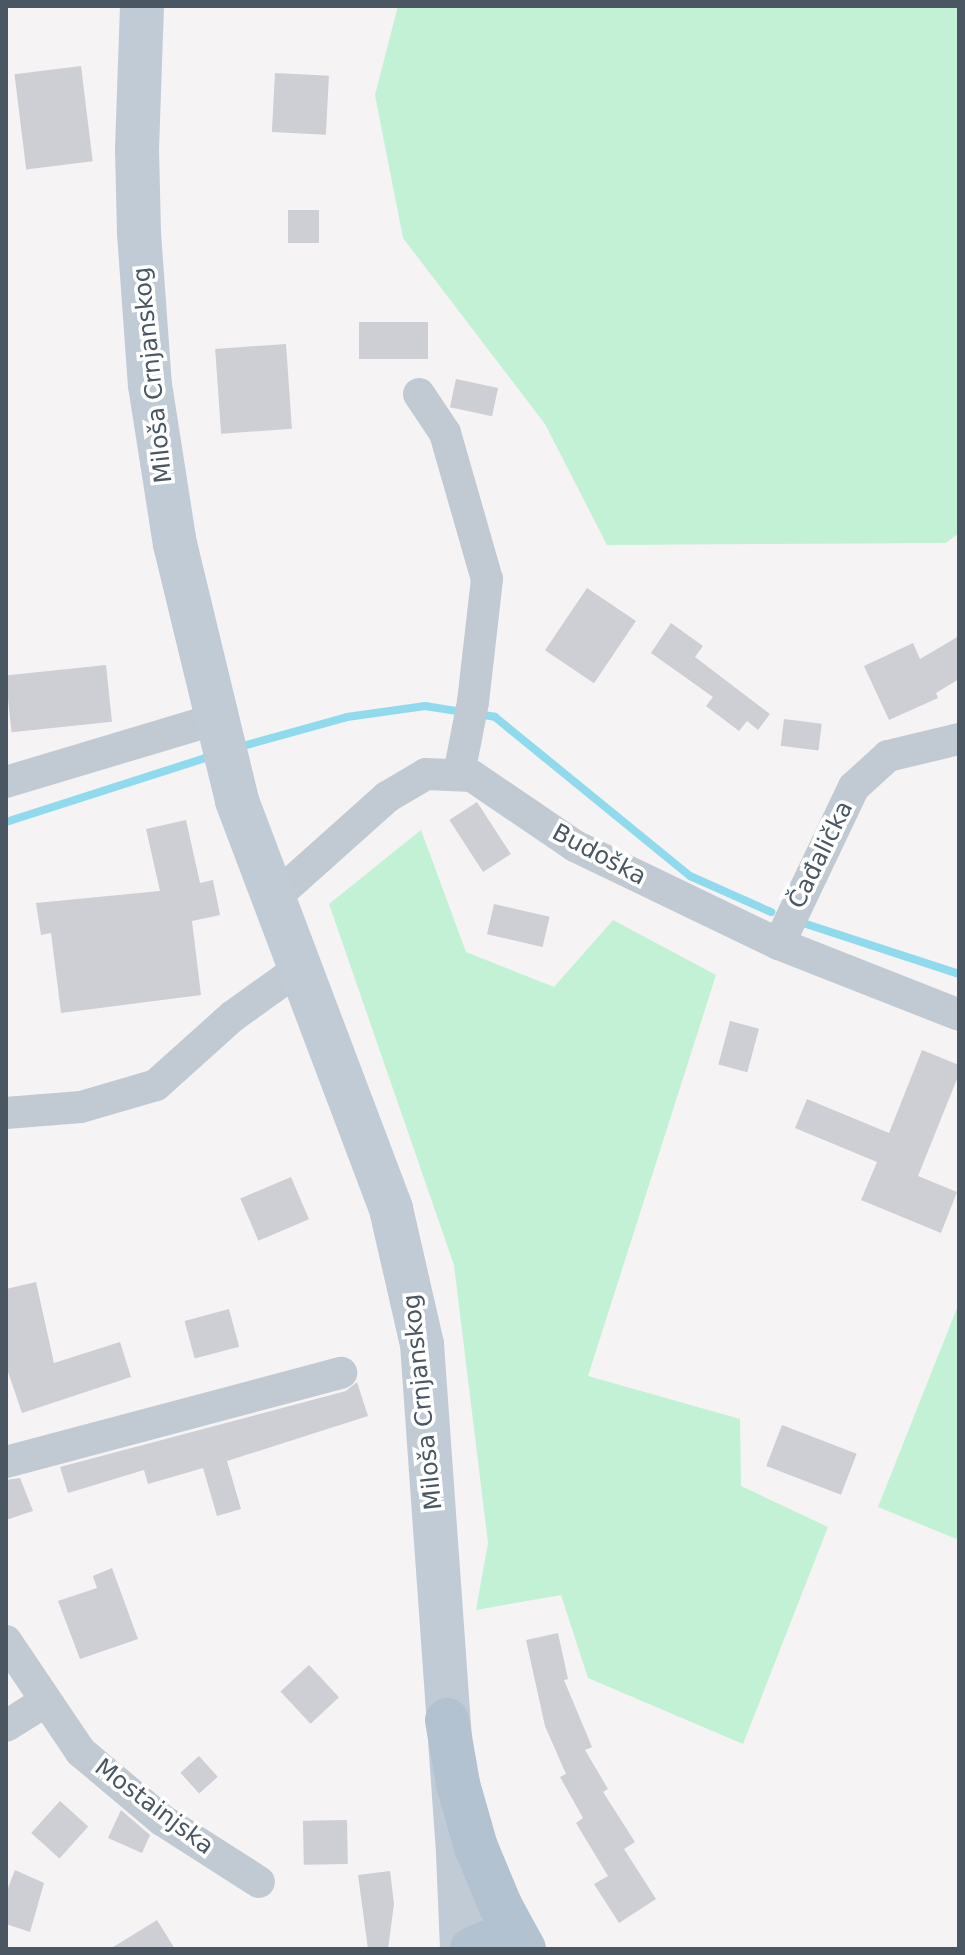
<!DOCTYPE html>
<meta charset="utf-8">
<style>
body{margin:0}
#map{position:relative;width:965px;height:1955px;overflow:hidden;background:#f5f3f3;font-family:"DejaVu Sans",sans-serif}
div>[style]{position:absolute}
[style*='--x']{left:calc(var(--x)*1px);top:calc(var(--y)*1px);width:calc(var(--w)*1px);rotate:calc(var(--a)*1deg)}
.green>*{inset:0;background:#c3f1d5}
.stream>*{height:8px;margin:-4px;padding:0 4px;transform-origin:4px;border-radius:4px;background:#90daee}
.building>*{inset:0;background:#cdcfd5;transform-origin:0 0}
.minor>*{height:32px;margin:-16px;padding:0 16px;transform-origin:16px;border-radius:16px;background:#c1cad2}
.secondary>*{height:44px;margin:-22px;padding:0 22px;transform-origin:22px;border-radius:22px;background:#c1cbd6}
.primary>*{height:44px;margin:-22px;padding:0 22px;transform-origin:22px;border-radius:22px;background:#b3c2d1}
span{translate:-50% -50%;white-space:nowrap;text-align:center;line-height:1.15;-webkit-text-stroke:7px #fff;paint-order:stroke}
.street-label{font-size:24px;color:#4a5661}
.frame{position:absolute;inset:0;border:8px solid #4a5661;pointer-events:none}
</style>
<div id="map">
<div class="green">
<i style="clip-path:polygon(398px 6px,959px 6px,959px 533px,946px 543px,607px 545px,545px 424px,403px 238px,375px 95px)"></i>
<i style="clip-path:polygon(421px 830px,466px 952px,554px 987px,613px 920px,716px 975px,588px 1376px,740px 1419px,741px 1486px,828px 1527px,743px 1744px,588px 1678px,561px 1595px,476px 1610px,488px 1543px,454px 1265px,329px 904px)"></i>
<i style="clip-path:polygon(959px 1303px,959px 1540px,878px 1507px)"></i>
</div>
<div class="stream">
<i style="--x:477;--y:714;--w:18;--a:9"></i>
<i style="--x:495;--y:717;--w:252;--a:39.2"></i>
<i style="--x:690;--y:876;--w:89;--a:24"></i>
<i style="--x:239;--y:747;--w:112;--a:-15.5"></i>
<i style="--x:347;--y:717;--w:79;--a:-8"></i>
<i style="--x:425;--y:706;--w:39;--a:9"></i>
<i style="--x:6;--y:822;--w:219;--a:-17.8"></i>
<i style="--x:800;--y:922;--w:167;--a:18.1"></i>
</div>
<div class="building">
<i style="left:81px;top:66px;width:96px;height:67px;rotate:83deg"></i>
<i style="left:275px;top:73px;width:54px;height:59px;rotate:3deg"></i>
<i style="left:319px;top:210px;width:33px;height:31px;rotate:90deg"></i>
<i style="left:359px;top:322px;width:69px;height:37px"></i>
<i style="left:286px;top:344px;width:85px;height:71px;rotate:86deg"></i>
<i style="left:456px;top:379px;width:43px;height:29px;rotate:12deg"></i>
<i style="left:587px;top:588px;width:59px;height:75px;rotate:34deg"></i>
<i style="clip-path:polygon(671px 623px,703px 646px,695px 657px,770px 714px,758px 730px,747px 721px,739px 731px,706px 706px,713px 697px,651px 653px)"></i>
<i style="clip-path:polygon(959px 636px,959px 679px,936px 693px,938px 698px,889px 720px,864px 666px,913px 643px,920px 659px)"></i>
<i style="left:106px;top:665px;width:57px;height:101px;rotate:84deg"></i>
<i style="left:784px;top:719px;width:38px;height:27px;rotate:7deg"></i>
<i style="left:477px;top:802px;width:62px;height:33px;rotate:57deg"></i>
<i style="clip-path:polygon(186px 820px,200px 883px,213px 880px,220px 915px,192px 921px,201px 995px,61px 1013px,51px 933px,41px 935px,36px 903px,160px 891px,146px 829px)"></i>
<i style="left:494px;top:904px;width:57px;height:31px;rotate:13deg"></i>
<i style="left:730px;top:1021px;width:30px;height:45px;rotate:15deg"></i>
<i style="clip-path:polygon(922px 1050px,959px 1065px,959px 1074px,918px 1176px,957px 1192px,941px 1233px,861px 1200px,877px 1162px,795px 1128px,807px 1099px,889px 1133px)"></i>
<i style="left:291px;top:1177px;width:46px;height:55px;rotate:67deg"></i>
<i style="clip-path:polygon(36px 1282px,54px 1363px,120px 1342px,131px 1377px,22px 1413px,6px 1366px,6px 1289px)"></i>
<i style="left:229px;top:1309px;width:39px;height:46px;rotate:75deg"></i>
<i style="clip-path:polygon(357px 1382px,368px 1416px,227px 1461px,241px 1509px,217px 1516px,203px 1468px,148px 1484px,144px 1470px,68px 1493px,60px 1467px,346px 1391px)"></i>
<i style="left:782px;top:1425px;width:80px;height:44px;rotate:21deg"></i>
<i style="clip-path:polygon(20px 1478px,33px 1511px,6px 1520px,6px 1480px)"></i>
<i style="clip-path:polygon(112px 1568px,138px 1639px,80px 1659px,58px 1601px,97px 1588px,93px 1576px)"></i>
<i style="clip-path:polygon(558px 1633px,568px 1679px,564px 1680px,592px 1747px,585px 1750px,608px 1789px,603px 1792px,635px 1842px,624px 1849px,656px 1899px,619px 1923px,594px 1884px,608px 1876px,576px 1823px,583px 1818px,560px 1777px,566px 1774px,545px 1726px,526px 1640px)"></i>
<i style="left:309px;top:1665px;width:44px;height:39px;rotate:47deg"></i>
<i style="left:199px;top:1756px;width:28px;height:25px;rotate:48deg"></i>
<i style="left:60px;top:1801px;width:38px;height:43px;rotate:42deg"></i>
<i style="clip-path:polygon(121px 1810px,150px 1835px,142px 1853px,108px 1838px)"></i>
<i style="left:347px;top:1820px;width:44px;height:44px;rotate:89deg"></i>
<i style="clip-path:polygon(15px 1870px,44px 1883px,30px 1932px,6px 1924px,6px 1893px)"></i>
<i style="clip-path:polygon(390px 1871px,394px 1904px,388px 1949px,368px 1949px,358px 1875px)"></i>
<i style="clip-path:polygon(157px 1920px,175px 1949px,110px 1949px)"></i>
</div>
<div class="minor">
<i style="--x:419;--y:394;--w:47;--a:56.3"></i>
<i style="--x:445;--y:433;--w:152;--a:74"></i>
<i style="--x:487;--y:579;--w:124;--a:96.5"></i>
<i style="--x:473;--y:702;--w:73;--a:101"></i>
<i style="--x:6;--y:782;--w:219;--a:-16.7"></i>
<i style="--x:273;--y:899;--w:153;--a:-41.8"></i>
<i style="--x:387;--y:797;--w:45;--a:-30.5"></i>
<i style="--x:426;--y:774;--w:46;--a:2.5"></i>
<i style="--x:472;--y:776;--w:125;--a:34.2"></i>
<i style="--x:575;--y:846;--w:226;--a:25.7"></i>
<i style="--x:779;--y:944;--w:193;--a:21.5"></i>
<i style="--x:779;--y:944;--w:174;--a:-64.5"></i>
<i style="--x:854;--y:787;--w:46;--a:-42.4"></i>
<i style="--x:888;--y:756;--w:73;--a:-13.5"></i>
<i style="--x:6;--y:1113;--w:75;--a:-4.6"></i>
<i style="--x:81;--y:1107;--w:78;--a:-16.3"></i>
<i style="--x:156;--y:1085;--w:103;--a:-41.9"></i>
<i style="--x:233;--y:1016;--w:82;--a:-35.6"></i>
<i style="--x:6;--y:1462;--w:347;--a:-14.9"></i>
<i style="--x:6;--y:1641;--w:134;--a:56"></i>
<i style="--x:81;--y:1752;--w:106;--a:40"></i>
<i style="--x:162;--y:1820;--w:115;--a:32.6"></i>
<i style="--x:6;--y:1726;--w:47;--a:-32"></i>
</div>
<div class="secondary">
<i style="--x:142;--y:6;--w:144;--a:92"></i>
<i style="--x:137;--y:150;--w:83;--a:88.6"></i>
<i style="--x:139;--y:233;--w:152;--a:85.9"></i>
<i style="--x:150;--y:385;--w:161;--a:81.1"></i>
<i style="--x:175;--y:544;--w:264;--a:76.4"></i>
<i style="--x:237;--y:801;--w:436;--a:69.3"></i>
<i style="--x:391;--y:1209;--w:139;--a:77.1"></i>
<i style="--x:422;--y:1344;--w:510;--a:85.95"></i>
<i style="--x:458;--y:1853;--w:96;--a:87.6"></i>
</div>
<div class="primary">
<i style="--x:447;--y:1720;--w:65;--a:80.2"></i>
<i style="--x:458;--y:1784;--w:66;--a:74.1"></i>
<i style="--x:476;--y:1847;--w:65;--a:67.4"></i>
<i style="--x:501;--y:1907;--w:48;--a:61.3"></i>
<i style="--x:472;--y:1949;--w:21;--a:-23"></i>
<i style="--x:491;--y:1941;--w:27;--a:17"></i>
</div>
<div class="street-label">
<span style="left:153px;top:375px;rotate:-96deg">Miloša Crnjanskog</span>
<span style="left:599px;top:855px;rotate:28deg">Budoška</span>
<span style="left:821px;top:855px;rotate:-64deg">Čađalička</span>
<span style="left:423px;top:1402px;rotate:-96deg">Miloša Crnjanskog</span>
<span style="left:154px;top:1807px;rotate:37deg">Mostainjska</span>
</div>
<div class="frame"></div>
</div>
